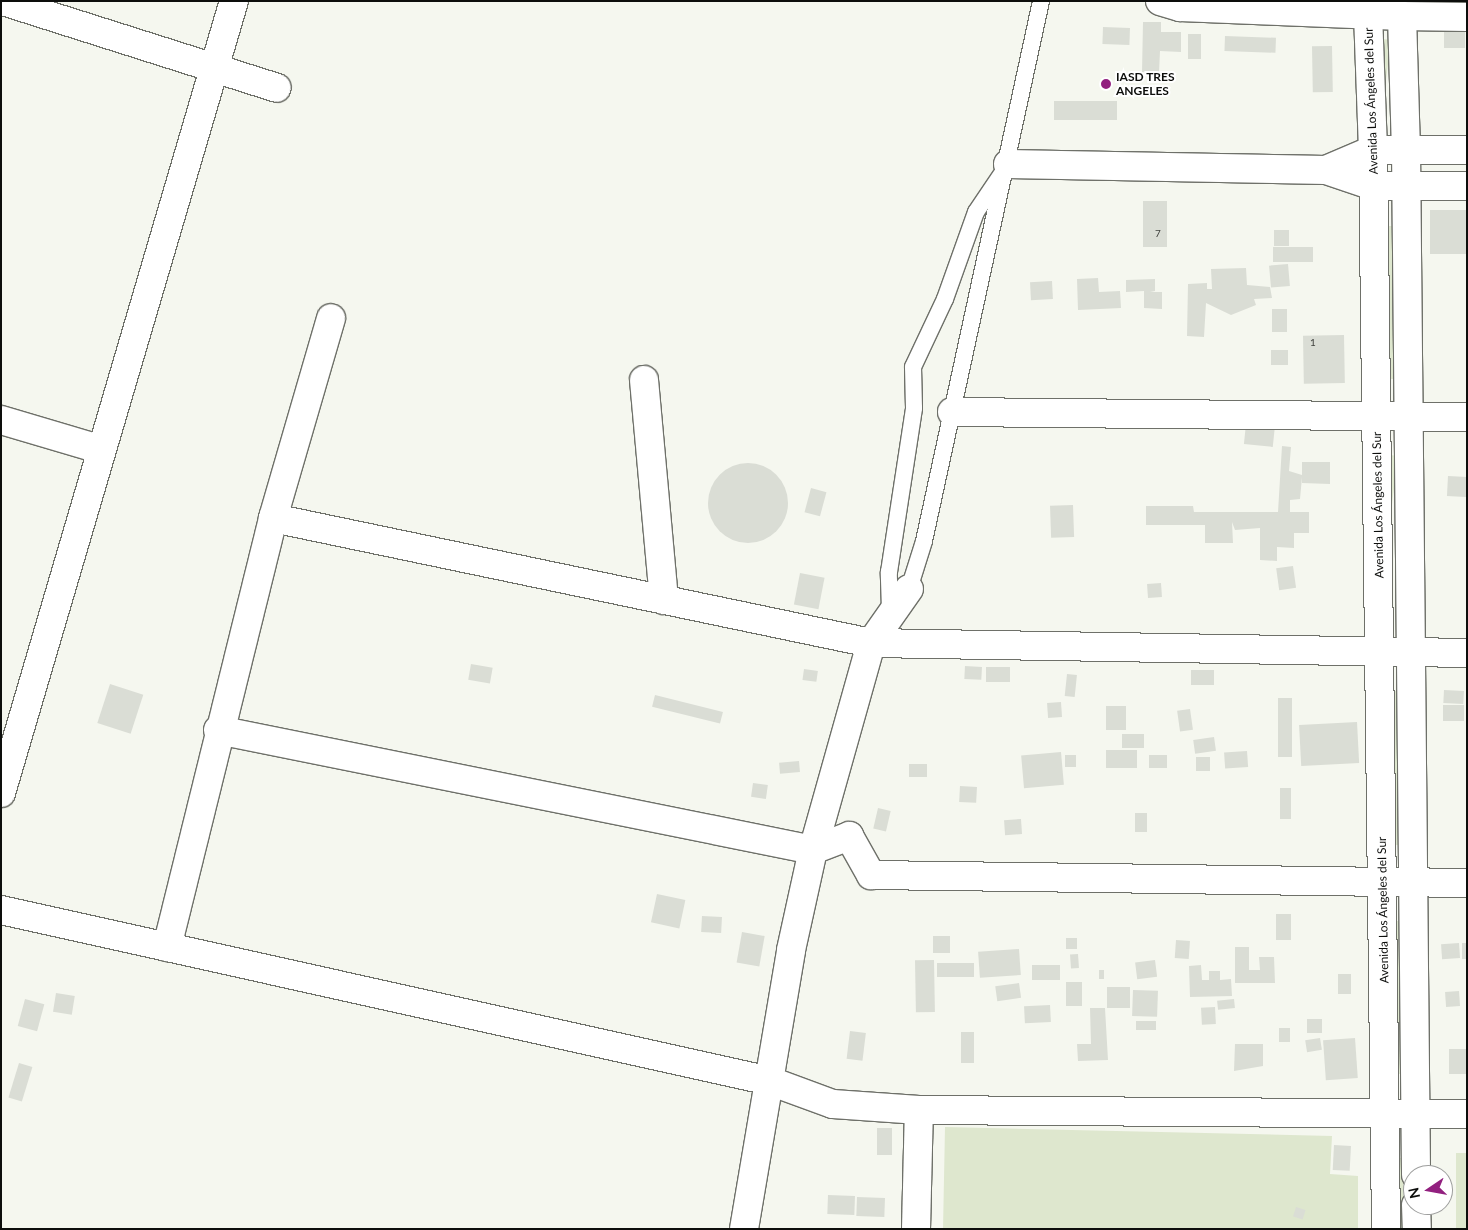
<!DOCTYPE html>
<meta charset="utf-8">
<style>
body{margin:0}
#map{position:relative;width:1468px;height:1230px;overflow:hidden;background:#f5f7ef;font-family:Lato,sans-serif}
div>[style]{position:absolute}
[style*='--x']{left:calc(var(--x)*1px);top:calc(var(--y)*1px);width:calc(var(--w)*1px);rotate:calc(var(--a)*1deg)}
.green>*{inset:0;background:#dee7ce;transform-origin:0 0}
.building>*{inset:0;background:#daddd5;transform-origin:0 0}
.round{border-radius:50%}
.roads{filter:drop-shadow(1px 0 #6e7069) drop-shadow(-1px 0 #6e7069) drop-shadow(0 1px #6e7069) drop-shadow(0 -1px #6e7069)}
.service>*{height:16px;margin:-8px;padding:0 8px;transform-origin:8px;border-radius:8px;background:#fff}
.minor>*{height:28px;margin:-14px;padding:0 14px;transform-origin:14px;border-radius:14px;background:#fff}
.tertiary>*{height:28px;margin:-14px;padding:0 14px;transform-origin:14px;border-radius:14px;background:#fff}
.dots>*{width:14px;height:14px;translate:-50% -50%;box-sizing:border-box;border:2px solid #fff;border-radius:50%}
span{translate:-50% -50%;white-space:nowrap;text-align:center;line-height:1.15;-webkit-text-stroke:4px #fff;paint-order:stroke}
.number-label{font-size:10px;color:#40423e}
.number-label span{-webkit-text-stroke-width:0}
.poi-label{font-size:12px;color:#0d0e0c;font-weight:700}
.left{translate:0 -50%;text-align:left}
.street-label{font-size:12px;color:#0d0e0c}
.frame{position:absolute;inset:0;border:2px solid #0d0e0c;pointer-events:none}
.north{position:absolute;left:1403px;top:1165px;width:50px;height:50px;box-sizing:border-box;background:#fff;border:1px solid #9e9f9e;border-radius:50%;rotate:258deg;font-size:14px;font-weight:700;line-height:20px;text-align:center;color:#0d0e0c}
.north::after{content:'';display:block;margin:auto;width:18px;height:22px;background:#92207f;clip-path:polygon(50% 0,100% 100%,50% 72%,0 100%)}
</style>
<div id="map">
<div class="green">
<i style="left:1383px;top:39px;width:8px;height:78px;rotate:7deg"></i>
<i style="left:1388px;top:226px;width:8px;height:153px"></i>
<i style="left:1390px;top:455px;width:8px;height:158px;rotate:7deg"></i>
<i style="left:1393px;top:691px;width:8px;height:154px"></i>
<i style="left:1395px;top:921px;width:8px;height:153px"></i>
<i style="clip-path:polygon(945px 1127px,1332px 1136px,1330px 1174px,1358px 1176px,1358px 1229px,943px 1229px)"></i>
<i style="left:1456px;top:1153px;width:11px;height:76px"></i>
<i style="left:1404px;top:1158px;width:71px;height:7px;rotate:89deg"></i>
</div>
<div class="building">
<i style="clip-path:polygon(1143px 22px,1161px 22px,1161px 32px,1181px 32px,1181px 52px,1160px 51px,1159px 73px,1142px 72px)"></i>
<i style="left:1103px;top:27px;width:27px;height:17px;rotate:2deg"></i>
<i style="left:1444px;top:30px;width:21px;height:18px"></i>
<i style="left:1188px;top:34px;width:13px;height:25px"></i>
<i style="left:1225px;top:36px;width:51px;height:15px;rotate:2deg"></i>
<i style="left:1332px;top:46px;width:46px;height:20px;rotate:89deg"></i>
<i style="left:1054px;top:101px;width:63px;height:19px"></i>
<i style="left:1143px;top:201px;width:24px;height:46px"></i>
<i style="left:1430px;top:210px;width:37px;height:44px"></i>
<i style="left:1274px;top:230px;width:15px;height:16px"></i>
<i style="left:1273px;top:247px;width:40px;height:15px"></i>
<i style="left:1288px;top:264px;width:22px;height:19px;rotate:85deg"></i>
<i style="clip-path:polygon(1246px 268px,1247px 285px,1270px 287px,1272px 298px,1254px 299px,1256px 305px,1231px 315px,1206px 303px,1204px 337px,1187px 336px,1188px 284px,1207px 283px,1207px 289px,1212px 289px,1211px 269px)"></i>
<i style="clip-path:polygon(1098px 278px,1099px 292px,1120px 291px,1121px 308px,1078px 310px,1077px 279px)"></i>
<i style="clip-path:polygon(1155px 279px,1155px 291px,1150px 292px,1162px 292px,1162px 309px,1144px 308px,1144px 291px,1126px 292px,1126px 280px)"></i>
<i style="left:1052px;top:281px;width:18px;height:22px;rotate:87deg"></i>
<i style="left:1272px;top:309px;width:15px;height:23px"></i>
<i style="left:1344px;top:335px;width:48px;height:41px;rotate:89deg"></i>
<i style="left:1271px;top:350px;width:17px;height:15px"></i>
<i style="left:1246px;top:424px;width:29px;height:20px;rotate:6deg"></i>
<i style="clip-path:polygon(1282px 446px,1291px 447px,1289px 471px,1302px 475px,1302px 462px,1330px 462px,1330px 484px,1302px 483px,1302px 477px,1300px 499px,1290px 500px,1290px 512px,1309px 512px,1309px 533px,1294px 533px,1294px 548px,1277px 547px,1277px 561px,1260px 560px,1260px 528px,1235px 530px,1232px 522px,1233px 543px,1205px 543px,1205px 525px,1146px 525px,1146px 506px,1193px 506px,1194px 512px,1278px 512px)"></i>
<i class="round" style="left:708px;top:463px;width:80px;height:80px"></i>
<i style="left:1448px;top:476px;width:19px;height:20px;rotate:3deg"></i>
<i style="left:811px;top:488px;width:16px;height:25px;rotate:15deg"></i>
<i style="left:1073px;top:505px;width:32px;height:23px;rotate:88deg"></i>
<i style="left:1293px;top:566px;width:22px;height:17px;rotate:82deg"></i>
<i style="left:800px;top:573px;width:25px;height:32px;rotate:11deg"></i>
<i style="left:1161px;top:583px;width:14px;height:14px;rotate:86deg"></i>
<i style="left:471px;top:664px;width:22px;height:16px;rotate:10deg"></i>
<i style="left:965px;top:666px;width:17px;height:13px;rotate:3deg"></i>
<i style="left:986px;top:667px;width:24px;height:15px"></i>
<i style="left:804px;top:669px;width:14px;height:11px;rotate:8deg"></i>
<i style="left:1191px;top:670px;width:23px;height:15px"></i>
<i style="left:1067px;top:674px;width:10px;height:22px;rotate:6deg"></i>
<i style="left:110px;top:684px;width:35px;height:41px;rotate:18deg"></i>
<i style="left:1444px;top:690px;width:20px;height:13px;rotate:3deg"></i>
<i style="left:655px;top:695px;width:70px;height:12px;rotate:14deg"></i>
<i style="left:1278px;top:698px;width:14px;height:59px"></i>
<i style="left:1061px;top:702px;width:15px;height:14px;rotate:86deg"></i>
<i style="left:1464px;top:705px;width:16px;height:21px;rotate:90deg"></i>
<i style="left:1106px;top:706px;width:20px;height:24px"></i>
<i style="left:1190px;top:709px;width:21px;height:13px;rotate:82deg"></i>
<i style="left:1357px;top:722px;width:41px;height:58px;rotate:87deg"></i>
<i style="left:1122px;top:734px;width:22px;height:14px"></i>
<i style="left:1214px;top:737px;width:14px;height:21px;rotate:82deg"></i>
<i style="left:1137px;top:750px;width:18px;height:31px;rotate:90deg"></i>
<i style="left:1247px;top:751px;width:16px;height:23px;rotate:86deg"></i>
<i style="left:1061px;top:752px;width:33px;height:40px;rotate:85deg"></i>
<i style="left:1076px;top:755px;width:12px;height:11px;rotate:90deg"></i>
<i style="left:1149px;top:755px;width:18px;height:13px"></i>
<i style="left:1196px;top:757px;width:14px;height:14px"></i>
<i style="left:799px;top:761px;width:11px;height:20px;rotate:85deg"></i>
<i style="left:909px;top:764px;width:18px;height:13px"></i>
<i style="left:753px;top:783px;width:15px;height:14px;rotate:8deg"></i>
<i style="left:960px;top:786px;width:17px;height:16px;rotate:3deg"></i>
<i style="left:1280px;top:788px;width:11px;height:31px"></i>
<i style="left:878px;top:808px;width:13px;height:21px;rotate:13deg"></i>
<i style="left:1135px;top:813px;width:12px;height:19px"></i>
<i style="left:1021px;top:819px;width:15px;height:17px;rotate:86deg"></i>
<i style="left:657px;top:894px;width:29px;height:29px;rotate:12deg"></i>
<i style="left:1276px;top:914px;width:15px;height:26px"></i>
<i style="left:702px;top:916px;width:20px;height:16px;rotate:3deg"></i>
<i style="left:742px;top:932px;width:23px;height:31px;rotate:10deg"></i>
<i style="left:933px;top:936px;width:17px;height:17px"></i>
<i style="left:1066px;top:938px;width:11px;height:11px"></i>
<i style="left:1176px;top:940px;width:14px;height:18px;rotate:4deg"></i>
<i style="left:1459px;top:943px;width:15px;height:18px;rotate:86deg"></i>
<i style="left:1462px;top:943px;width:5px;height:16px"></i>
<i style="clip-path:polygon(1235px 947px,1249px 947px,1249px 970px,1260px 970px,1259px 957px,1274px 957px,1275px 983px,1235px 983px)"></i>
<i style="left:1019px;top:949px;width:26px;height:41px;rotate:86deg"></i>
<i style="left:1078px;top:954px;width:14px;height:8px;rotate:86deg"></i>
<i style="left:934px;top:960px;width:52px;height:19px;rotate:89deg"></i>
<i style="left:1155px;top:960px;width:17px;height:20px;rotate:83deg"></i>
<i style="left:974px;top:963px;width:14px;height:37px;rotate:90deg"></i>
<i style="left:1032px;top:965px;width:28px;height:15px"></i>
<i style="clip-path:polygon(1201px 965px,1202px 980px,1209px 980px,1209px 971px,1220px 971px,1220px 980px,1231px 979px,1232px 996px,1190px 997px,1189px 966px)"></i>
<i style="left:1099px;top:970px;width:5px;height:9px"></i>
<i style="left:1338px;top:974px;width:13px;height:20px"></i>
<i style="left:1066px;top:982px;width:16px;height:24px"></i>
<i style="left:1019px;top:983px;width:15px;height:24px;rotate:82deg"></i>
<i style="left:1107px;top:987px;width:23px;height:21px"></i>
<i style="left:1133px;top:990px;width:25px;height:26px;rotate:2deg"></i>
<i style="left:1459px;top:991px;width:15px;height:14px;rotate:86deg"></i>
<i style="left:56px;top:993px;width:19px;height:19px;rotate:9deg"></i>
<i style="left:25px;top:999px;width:20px;height:28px;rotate:15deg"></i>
<i style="left:1234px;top:999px;width:9px;height:17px;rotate:84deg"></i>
<i style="left:1050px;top:1005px;width:17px;height:26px;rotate:87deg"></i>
<i style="left:1215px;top:1007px;width:17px;height:14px;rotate:87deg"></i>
<i style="clip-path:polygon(1090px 1008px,1105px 1008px,1108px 1060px,1078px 1061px,1077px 1044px,1091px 1044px)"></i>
<i style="left:1307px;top:1019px;width:15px;height:14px"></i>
<i style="left:1136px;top:1021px;width:20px;height:9px"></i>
<i style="left:1279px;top:1028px;width:11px;height:14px"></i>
<i style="left:850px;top:1031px;width:16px;height:28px;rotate:7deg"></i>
<i style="left:961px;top:1032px;width:13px;height:31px"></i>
<i style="left:1320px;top:1038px;width:12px;height:15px;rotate:81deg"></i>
<i style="left:1355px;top:1038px;width:40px;height:32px;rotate:86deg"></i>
<i style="clip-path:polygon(1235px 1044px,1263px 1044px,1263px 1066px,1234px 1071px)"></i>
<i style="left:1449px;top:1049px;width:18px;height:25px"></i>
<i style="left:19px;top:1063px;width:14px;height:36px;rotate:17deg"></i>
<i style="left:877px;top:1128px;width:15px;height:27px"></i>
<i style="left:1334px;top:1145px;width:17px;height:25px;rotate:3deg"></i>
<i style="left:828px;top:1195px;width:27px;height:19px;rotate:2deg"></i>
<i style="left:857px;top:1197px;width:28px;height:19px;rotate:2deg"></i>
<i style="left:1296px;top:1207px;width:10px;height:10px;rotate:17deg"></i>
</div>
<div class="roads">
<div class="service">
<i style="--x:909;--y:589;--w:50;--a:-72.6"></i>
<i style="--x:924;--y:541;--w:553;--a:-77.77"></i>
<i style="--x:890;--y:609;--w:37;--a:-92"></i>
<i style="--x:889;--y:572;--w:166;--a:-81.3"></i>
<i style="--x:914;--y:408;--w:41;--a:-91.4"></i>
<i style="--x:913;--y:367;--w:75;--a:-64.8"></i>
<i style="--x:945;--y:299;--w:92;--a:-70.4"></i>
<i style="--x:976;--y:212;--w:48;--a:-56"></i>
</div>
<div class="minor">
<i style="--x:3;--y:1;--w:287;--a:17.6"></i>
<i style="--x:1160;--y:1;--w:21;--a:17"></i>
<i style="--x:1180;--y:7;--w:222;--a:2.3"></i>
<i style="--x:1402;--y:16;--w:133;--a:88.3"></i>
<i style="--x:1402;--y:16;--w:65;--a:0.9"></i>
<i style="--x:1008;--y:164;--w:318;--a:1.1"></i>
<i style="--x:1326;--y:170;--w:50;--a:18.8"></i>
<i style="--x:1326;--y:170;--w:51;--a:-23.1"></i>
<i style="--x:1373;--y:150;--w:135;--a:-92.1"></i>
<i style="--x:644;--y:380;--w:221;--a:84.8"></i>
<i style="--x:952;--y:412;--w:515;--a:0.56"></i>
<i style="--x:1;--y:420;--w:102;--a:16.5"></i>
<i style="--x:273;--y:518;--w:611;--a:11.81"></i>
<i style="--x:871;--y:643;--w:596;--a:0.96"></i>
<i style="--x:218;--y:730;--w:607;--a:11.4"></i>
<i style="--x:813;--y:850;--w:39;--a:-21"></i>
<i style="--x:849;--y:836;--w:45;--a:60.6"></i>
<i style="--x:871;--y:875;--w:596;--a:0.77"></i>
<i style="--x:1;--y:793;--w:826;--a:-73.61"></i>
<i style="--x:1;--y:910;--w:788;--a:12.54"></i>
<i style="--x:770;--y:1081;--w:67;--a:20.1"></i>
<i style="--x:833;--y:1104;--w:86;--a:4"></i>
<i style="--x:919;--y:1110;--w:548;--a:0.42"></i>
<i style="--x:167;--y:947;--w:442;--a:-76.1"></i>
<i style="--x:273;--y:518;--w:208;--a:-73.8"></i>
<i style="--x:744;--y:1229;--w:283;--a:-80.4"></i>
<i style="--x:791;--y:950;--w:102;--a:-77.6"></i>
<i style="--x:813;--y:850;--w:215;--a:-74.3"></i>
<i style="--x:871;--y:643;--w:66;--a:-54.9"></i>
<i style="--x:916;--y:1229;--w:119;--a:-88.6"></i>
</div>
<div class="tertiary">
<i style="--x:1406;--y:149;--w:1026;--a:89.44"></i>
<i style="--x:1387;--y:186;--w:80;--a:0"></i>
<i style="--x:1416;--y:1205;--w:24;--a:88"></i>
<i style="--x:1386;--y:1229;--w:1079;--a:-90.69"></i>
<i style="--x:1373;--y:150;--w:94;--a:0"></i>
</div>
</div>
<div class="dots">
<i style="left:1106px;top:84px;background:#92207f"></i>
</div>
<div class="number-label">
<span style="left:1158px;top:234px">7</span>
<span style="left:1313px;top:343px">1</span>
</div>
<div class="poi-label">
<span class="left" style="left:1116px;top:84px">IASD TRES<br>ANGELES</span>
</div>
<div class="street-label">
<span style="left:1371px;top:101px;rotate:-92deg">Avenida Los Ángeles del Sur</span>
<span style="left:1378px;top:505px;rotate:-91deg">Avenida Los Ángeles del Sur</span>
<span style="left:1383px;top:910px;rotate:-91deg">Avenida Los Ángeles del Sur</span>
</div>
<div class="frame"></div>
<div class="north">N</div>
</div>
